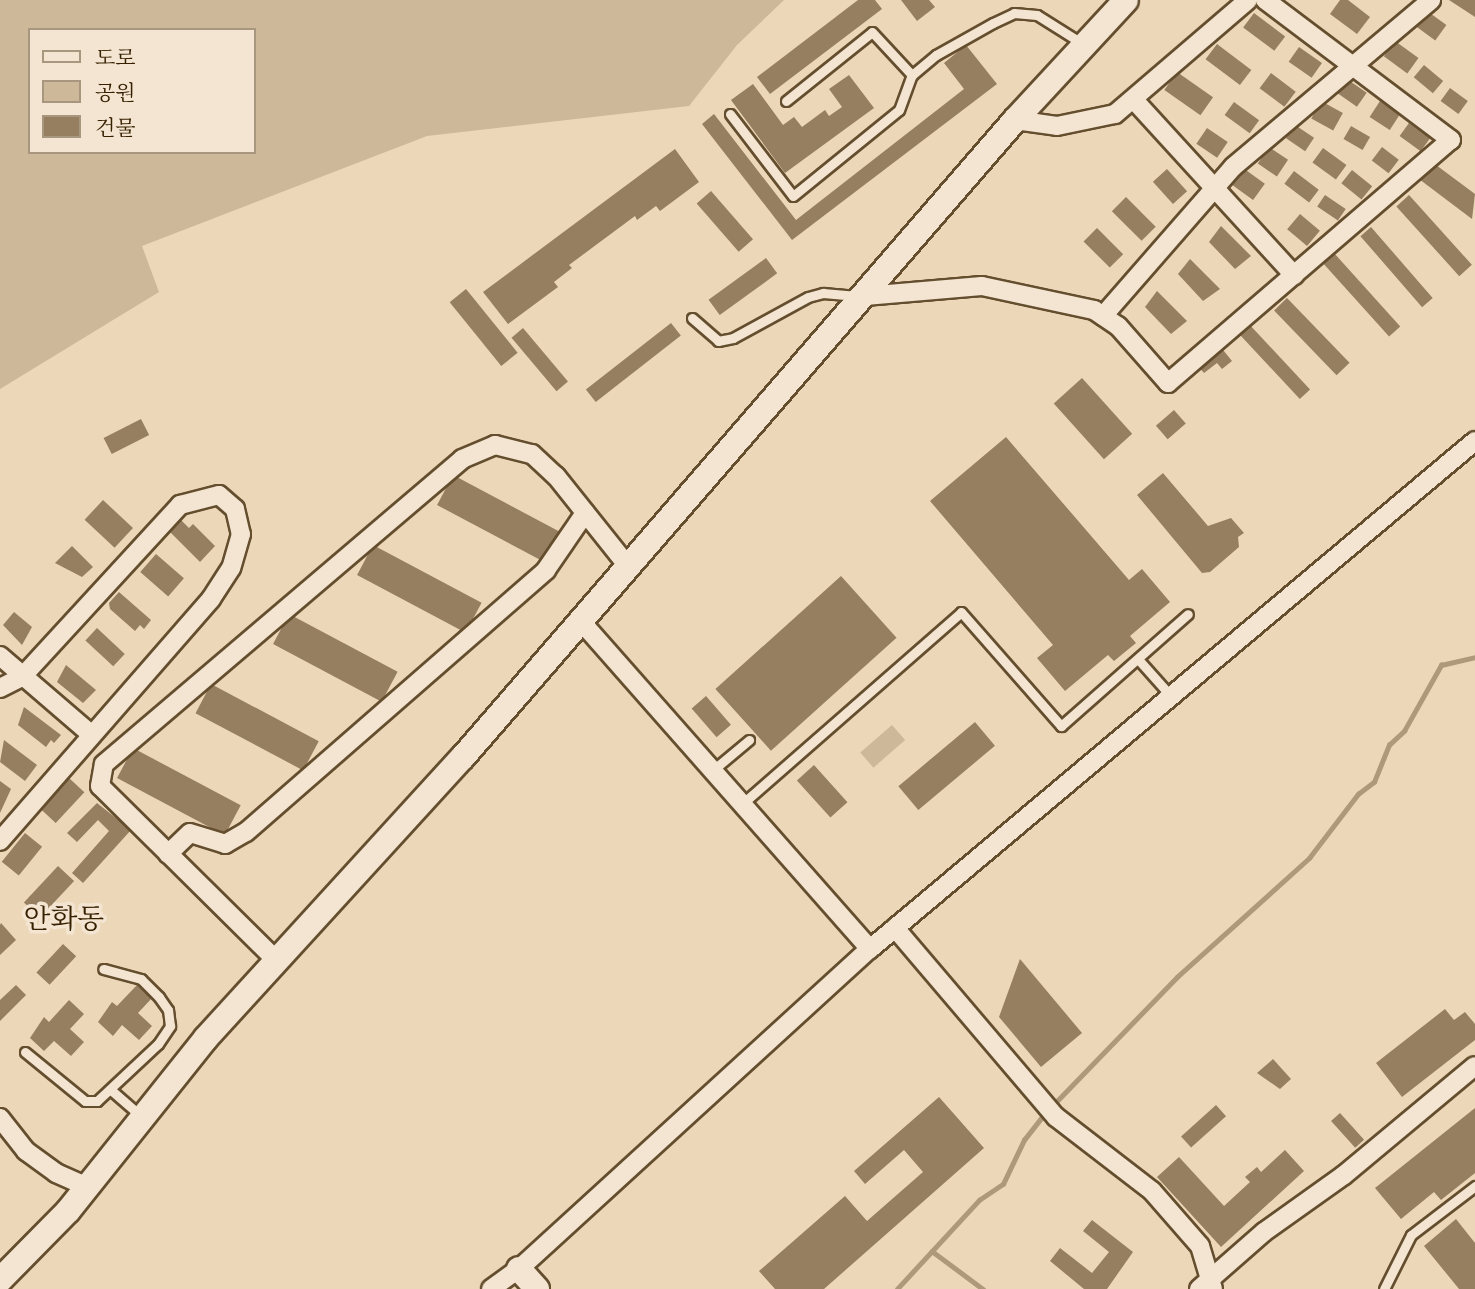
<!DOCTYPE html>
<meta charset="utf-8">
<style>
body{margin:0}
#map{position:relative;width:1475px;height:1289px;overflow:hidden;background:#ecd7b9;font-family:"IM FELL DW Pica","Noto Serif KR",serif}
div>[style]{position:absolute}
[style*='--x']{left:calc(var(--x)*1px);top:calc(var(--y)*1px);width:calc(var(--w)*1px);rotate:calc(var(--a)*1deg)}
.green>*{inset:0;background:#cdb89a;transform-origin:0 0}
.stream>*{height:4.5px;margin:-2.25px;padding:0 2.25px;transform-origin:2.25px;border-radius:2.25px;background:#ae997a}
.building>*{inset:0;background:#957f60;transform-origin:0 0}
.roads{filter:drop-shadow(2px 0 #644e2e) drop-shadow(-2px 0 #644e2e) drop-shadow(0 2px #644e2e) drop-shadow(0 -2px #644e2e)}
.lane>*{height:9px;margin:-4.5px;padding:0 4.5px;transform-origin:4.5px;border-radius:4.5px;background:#f3e5d2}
.street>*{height:18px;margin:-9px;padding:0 9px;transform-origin:9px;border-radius:9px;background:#f3e5d2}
.secondary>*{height:24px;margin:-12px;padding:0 12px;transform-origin:12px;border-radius:12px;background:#f3e5d2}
span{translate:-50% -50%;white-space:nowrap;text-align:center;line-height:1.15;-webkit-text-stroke:7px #f3e5d2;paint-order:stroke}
.quarter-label{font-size:28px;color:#372000}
.legend{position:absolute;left:28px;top:28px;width:228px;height:126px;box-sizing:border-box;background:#f3e5d2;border:2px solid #a8967e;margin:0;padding:9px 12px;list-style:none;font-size:21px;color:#372000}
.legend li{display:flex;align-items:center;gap:14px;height:35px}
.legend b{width:35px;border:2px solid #a8967e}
</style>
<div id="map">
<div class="green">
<i style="clip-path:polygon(evenodd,0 0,784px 0,737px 45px,689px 106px,427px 136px,142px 246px,159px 292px,0 389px,0 0,30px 30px,254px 30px,254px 152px,30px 152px,30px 30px)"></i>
<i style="left:892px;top:725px;width:20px;height:42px;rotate:49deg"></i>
</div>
<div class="stream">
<i style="--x:1053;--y:1105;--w:178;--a:-45.9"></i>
<i style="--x:1177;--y:977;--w:178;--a:-42"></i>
<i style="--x:1309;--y:858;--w:81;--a:-52.6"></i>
<i style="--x:1358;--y:794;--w:20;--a:-37"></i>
<i style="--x:1374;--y:782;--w:40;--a:-68"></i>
<i style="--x:1389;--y:745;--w:21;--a:-43"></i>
<i style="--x:1404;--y:731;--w:76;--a:-60.7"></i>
<i style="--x:1441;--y:665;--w:35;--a:-13"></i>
<i style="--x:932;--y:1251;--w:64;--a:36.7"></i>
<i style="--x:897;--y:1289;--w:121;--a:-47.3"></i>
<i style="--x:979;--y:1200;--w:29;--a:-34"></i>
<i style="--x:1003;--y:1184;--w:49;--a:-64.5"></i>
<i style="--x:1024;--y:1140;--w:37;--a:-52"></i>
</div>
<div class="building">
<i style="clip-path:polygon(858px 0,875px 0,882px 9px,770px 94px,757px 77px)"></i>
<i style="clip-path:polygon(901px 0,929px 0,935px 7px,917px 21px)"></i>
<i style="clip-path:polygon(1340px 0,1348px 0,1370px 17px,1357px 34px,1330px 14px)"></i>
<i style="clip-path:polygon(1449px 0,1475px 0,1475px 17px)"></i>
<i style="left:1427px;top:11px;width:24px;height:19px;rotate:36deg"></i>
<i style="left:1254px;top:13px;width:39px;height:18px;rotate:37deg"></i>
<i style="left:1395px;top:41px;width:29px;height:19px;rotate:36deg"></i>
<i style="left:1217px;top:44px;width:43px;height:19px;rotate:37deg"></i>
<i style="clip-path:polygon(966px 45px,997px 84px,792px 240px,702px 124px,714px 114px,796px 220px,964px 89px,944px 63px)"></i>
<i style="left:1299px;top:47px;width:28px;height:18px;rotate:35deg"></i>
<i style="left:1424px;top:65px;width:25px;height:16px;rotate:40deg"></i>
<i style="left:1177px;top:72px;width:44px;height:22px;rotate:35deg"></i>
<i style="left:1271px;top:73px;width:31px;height:19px;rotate:37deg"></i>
<i style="clip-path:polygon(849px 75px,874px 108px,785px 173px,731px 100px,753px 84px,783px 125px,794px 117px,802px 127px,825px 110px,829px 116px,842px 107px,829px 89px)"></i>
<i style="left:1347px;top:79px;width:24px;height:17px;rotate:35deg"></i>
<i style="left:1450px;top:88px;width:22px;height:16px;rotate:36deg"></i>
<i style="left:1321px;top:101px;width:25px;height:20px;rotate:29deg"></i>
<i style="left:1380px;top:101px;width:24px;height:19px;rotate:33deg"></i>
<i style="left:1234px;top:102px;width:31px;height:16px;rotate:36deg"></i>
<i style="left:1409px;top:123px;width:26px;height:16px;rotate:36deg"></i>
<i style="left:1295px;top:125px;width:23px;height:16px;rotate:34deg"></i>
<i style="left:1351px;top:126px;width:22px;height:15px;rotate:30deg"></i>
<i style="left:1207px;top:128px;width:25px;height:19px;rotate:34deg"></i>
<i style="left:1269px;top:147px;width:23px;height:20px;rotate:34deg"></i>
<i style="left:1382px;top:147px;width:21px;height:17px;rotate:37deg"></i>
<i style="left:1323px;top:148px;width:29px;height:18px;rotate:36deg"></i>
<i style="clip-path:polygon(675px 149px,699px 182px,660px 211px,656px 206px,637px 220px,635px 216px,569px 265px,572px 268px,554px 282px,558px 287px,508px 324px,483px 292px)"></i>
<i style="clip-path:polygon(1432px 162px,1475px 194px,1472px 219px,1419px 179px)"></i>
<i style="left:1243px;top:168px;width:27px;height:20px;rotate:36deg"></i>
<i style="left:1167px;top:169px;width:30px;height:19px;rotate:48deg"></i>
<i style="left:1352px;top:170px;width:26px;height:17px;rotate:39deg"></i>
<i style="left:1294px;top:171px;width:31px;height:16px;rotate:37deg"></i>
<i style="left:711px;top:191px;width:64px;height:19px;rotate:49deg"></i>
<i style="left:1325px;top:195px;width:25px;height:14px;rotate:34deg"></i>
<i style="left:1409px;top:195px;width:94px;height:17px;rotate:48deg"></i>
<i style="left:1126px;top:197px;width:42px;height:20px;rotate:45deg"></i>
<i style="left:1300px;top:214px;width:26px;height:20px;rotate:40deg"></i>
<i style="clip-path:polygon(1221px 226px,1251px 256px,1235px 269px,1209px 242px)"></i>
<i style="left:1371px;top:227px;width:94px;height:14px;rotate:49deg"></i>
<i style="left:1097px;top:228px;width:37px;height:19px;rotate:45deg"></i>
<i style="left:1334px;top:253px;width:99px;height:15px;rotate:48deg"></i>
<i style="left:766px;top:258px;width:19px;height:71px;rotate:54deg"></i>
<i style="clip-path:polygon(1190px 259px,1220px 289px,1203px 301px,1178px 274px)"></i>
<i style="left:466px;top:289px;width:82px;height:21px;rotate:51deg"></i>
<i style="clip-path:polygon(1157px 291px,1187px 321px,1171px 334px,1145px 307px)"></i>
<i style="left:1287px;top:298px;width:90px;height:18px;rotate:46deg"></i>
<i style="left:671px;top:323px;width:16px;height:108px;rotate:52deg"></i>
<i style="left:1248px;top:323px;width:91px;height:14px;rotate:47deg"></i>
<i style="left:523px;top:328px;width:70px;height:15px;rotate:50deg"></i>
<i style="clip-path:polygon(1219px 345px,1232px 361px,1222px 369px,1217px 363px,1204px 373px,1196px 364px)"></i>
<i style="left:1082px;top:378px;width:75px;height:38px;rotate:48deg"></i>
<i style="left:1174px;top:410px;width:18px;height:24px;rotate:49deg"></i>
<i style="left:141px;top:419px;width:18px;height:42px;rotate:63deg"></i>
<i style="clip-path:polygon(1006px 437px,1129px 580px,1142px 569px,1170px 602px,1130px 636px,1136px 643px,1114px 661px,1108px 655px,1065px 691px,1037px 658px,1053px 645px,930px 501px)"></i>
<i style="clip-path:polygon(1163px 473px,1208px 526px,1231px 518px,1244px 533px,1238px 537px,1239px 547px,1210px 572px,1202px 573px,1137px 495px)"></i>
<i style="left:453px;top:475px;width:122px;height:34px;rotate:28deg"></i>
<i style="left:103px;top:500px;width:41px;height:27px;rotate:43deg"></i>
<i style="clip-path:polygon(179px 518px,189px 528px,193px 524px,215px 546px,200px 562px,168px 530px)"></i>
<i style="left:373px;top:545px;width:123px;height:34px;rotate:28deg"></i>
<i style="clip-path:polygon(72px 546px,93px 567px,82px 577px,55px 563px)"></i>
<i style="left:156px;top:554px;width:37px;height:24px;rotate:41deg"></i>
<i style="left:841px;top:576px;width:83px;height:169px;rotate:48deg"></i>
<i style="clip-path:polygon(119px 592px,151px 620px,144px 629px,140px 625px,135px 631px,110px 609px,109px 603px)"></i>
<i style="clip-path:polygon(14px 612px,32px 627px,22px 645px,3px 625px)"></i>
<i style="left:289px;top:614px;width:123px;height:34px;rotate:28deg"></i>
<i style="left:97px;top:628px;width:38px;height:17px;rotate:43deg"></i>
<i style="clip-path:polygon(66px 665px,96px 690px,83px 703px,57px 682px)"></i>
<i style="left:211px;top:684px;width:122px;height:33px;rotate:28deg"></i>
<i style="left:706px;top:696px;width:38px;height:19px;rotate:49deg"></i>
<i style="clip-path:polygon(24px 707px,61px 735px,54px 743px,51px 740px,46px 747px,18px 725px)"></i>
<i style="left:975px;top:722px;width:31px;height:100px;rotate:50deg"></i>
<i style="clip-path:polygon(4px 740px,37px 765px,25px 781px,0 762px)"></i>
<i style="left:133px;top:748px;width:122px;height:34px;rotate:28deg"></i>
<i style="left:814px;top:765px;width:50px;height:23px;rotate:48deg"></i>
<i style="left:69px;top:778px;width:21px;height:42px;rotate:43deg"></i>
<i style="clip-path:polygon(0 781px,11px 789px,0 813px)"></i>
<i style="clip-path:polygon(97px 803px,131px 830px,83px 883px,72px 873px,109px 831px,98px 820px,77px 842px,67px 833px)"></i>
<i style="left:25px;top:833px;width:22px;height:37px;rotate:39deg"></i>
<i style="left:58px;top:866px;width:22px;height:50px;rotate:43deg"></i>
<i style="clip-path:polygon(1px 923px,16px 940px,0 955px,0 925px)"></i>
<i style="left:63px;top:944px;width:18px;height:39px;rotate:43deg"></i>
<i style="clip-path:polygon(1020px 959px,1082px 1033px,1041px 1067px,999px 1017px)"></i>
<i style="clip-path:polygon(16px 985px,26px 995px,0 1021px,0 1000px)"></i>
<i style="clip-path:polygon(137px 985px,152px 998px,138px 1013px,152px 1026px,139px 1040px,122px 1025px,113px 1036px,98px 1022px,112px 1002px,117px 1006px)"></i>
<i style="clip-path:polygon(69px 1000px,84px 1014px,70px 1029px,84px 1042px,71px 1056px,54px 1041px,44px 1051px,30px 1038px,44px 1017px,49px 1022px)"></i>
<i style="clip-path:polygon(1445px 1009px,1454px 1020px,1465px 1012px,1475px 1024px,1475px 1040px,1402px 1097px,1376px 1063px)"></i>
<i style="clip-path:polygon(1273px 1059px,1291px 1079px,1280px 1089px,1257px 1073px)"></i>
<i style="clip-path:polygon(939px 1097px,984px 1148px,824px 1289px,775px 1289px,759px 1271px,845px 1196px,867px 1221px,923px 1172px,904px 1150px,865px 1184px,854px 1171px)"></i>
<i style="left:1216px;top:1105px;width:15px;height:47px;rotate:48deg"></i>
<i style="clip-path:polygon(1475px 1108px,1475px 1173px,1441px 1200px,1434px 1192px,1401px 1219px,1375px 1188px)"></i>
<i style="left:1340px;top:1113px;width:36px;height:12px;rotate:48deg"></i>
<i style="clip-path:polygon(1285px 1150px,1304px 1171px,1221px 1247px,1157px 1177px,1179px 1157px,1224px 1206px,1250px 1182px,1245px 1177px,1257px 1167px,1261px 1172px)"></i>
<i style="clip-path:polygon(1456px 1219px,1475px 1243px,1475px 1289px,1459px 1289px,1424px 1246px)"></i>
<i style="clip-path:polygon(1092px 1220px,1133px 1252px,1107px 1289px,1084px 1289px,1050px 1261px,1060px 1248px,1092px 1273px,1109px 1252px,1083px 1231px)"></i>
</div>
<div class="roads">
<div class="lane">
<i style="--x:786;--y:101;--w:110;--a:-38.7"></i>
<i style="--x:872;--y:32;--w:59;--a:47.1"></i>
<i style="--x:730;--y:114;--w:103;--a:52.5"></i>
<i style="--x:793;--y:196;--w:136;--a:-39.1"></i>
<i style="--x:899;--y:110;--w:37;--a:-70"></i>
<i style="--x:912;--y:75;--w:31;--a:-40"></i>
<i style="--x:936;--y:55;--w:65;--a:-29.3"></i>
<i style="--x:993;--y:23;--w:23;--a:-25"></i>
<i style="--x:1014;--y:13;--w:23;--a:5"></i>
<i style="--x:1037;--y:15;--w:54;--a:32.2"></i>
<i style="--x:692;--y:318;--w:35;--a:41"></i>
<i style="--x:718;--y:341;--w:15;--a:-11"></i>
<i style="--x:733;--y:338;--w:85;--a:-28.7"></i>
<i style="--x:808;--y:297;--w:16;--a:-15"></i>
<i style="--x:823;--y:293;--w:37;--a:5"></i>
<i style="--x:1138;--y:659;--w:50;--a:48.3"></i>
<i style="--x:713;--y:770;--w:47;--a:-39.8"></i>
<i style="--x:742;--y:804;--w:291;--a:-41.2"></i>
<i style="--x:961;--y:612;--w:152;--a:48.7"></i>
<i style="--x:1061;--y:726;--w:169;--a:-41.4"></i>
<i style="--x:25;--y:1052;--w:77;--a:39.2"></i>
<i style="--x:85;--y:1101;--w:12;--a:0"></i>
<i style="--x:97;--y:1101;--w:83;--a:-43.1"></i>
<i style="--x:158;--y:1044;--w:22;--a:-56"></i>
<i style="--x:170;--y:1026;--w:16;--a:-97"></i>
<i style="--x:168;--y:1010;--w:16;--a:-125"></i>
<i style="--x:159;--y:997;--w:25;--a:-135"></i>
<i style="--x:141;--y:979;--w:39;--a:-165"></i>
<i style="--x:111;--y:1090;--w:41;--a:41.1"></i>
<i style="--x:1384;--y:1289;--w:60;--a:-63.4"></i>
<i style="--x:1411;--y:1235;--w:81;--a:-37.4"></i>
</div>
<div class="street">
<i style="--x:1135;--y:101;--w:236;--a:47.6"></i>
<i style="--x:1015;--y:120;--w:42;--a:8.1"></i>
<i style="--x:1057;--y:126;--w:59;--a:-11.7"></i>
<i style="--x:1115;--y:114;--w:175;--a:-40.6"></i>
<i style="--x:865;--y:296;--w:117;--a:-4.9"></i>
<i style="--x:982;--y:286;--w:115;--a:12.1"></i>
<i style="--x:1094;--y:310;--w:29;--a:34"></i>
<i style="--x:1118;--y:326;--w:76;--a:48.7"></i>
<i style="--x:1168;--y:383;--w:373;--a:-40.7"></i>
<i style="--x:1451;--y:140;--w:233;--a:-143"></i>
<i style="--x:1103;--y:316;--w:198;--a:-48.9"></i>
<i style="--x:1233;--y:167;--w:259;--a:-40.1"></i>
<i style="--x:579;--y:619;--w:440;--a:48.6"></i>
<i style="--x:0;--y:656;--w:121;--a:40.7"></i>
<i style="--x:0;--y:688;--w:25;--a:-27"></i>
<i style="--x:22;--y:677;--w:234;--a:-47.4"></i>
<i style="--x:180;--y:505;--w:40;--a:-14.4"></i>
<i style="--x:219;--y:495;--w:21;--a:41"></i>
<i style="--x:235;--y:509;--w:26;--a:77"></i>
<i style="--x:241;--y:534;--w:35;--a:106"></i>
<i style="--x:231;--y:568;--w:37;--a:123"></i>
<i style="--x:211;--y:599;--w:321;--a:131.1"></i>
<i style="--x:168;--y:854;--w:30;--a:-44"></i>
<i style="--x:190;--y:833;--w:37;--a:17"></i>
<i style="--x:225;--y:844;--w:24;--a:-30"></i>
<i style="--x:246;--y:832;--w:398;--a:-41.1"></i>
<i style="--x:546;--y:570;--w:69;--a:-55.6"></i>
<i style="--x:895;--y:928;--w:248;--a:49.6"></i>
<i style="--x:1056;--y:1117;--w:121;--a:37.6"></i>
<i style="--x:1152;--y:1191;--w:73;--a:48.9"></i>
<i style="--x:1200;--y:1246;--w:45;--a:73.2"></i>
<i style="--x:277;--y:961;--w:249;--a:-135.3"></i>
<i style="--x:100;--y:786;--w:22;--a:-80"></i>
<i style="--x:104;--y:764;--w:470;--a:-40.4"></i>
<i style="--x:462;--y:459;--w:36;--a:-23"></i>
<i style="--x:495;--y:445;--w:38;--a:14"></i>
<i style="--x:532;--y:454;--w:33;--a:43"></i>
<i style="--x:556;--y:476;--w:114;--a:51.4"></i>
<i style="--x:0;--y:1118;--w:42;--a:51.8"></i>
<i style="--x:26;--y:1151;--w:37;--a:36"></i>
<i style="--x:56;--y:1173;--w:34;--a:24"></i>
<i style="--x:491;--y:1289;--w:34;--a:-36"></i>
<i style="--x:519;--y:1269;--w:475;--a:-42.4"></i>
<i style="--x:870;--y:949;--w:790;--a:-40.02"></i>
<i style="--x:1199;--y:1289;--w:86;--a:-41.2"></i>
<i style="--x:1264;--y:1232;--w:98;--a:-35.5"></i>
<i style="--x:1344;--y:1175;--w:170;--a:-39.8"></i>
</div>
<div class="secondary">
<i style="--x:519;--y:1269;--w:27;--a:48"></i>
<i style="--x:0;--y:1280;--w:97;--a:-45.4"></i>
<i style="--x:68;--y:1211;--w:221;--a:-51.4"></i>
<i style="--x:206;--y:1038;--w:381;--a:-47.6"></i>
<i style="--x:463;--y:757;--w:843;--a:-49.09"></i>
<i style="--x:1015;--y:120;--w:163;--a:-47.2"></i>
</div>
</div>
<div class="quarter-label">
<span style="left:64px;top:920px">안화동</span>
</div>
<ul class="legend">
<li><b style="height:9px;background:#f3e5d2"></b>도로</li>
<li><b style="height:19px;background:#cdb89a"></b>공원</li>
<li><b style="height:19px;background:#957f60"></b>건물</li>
</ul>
</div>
